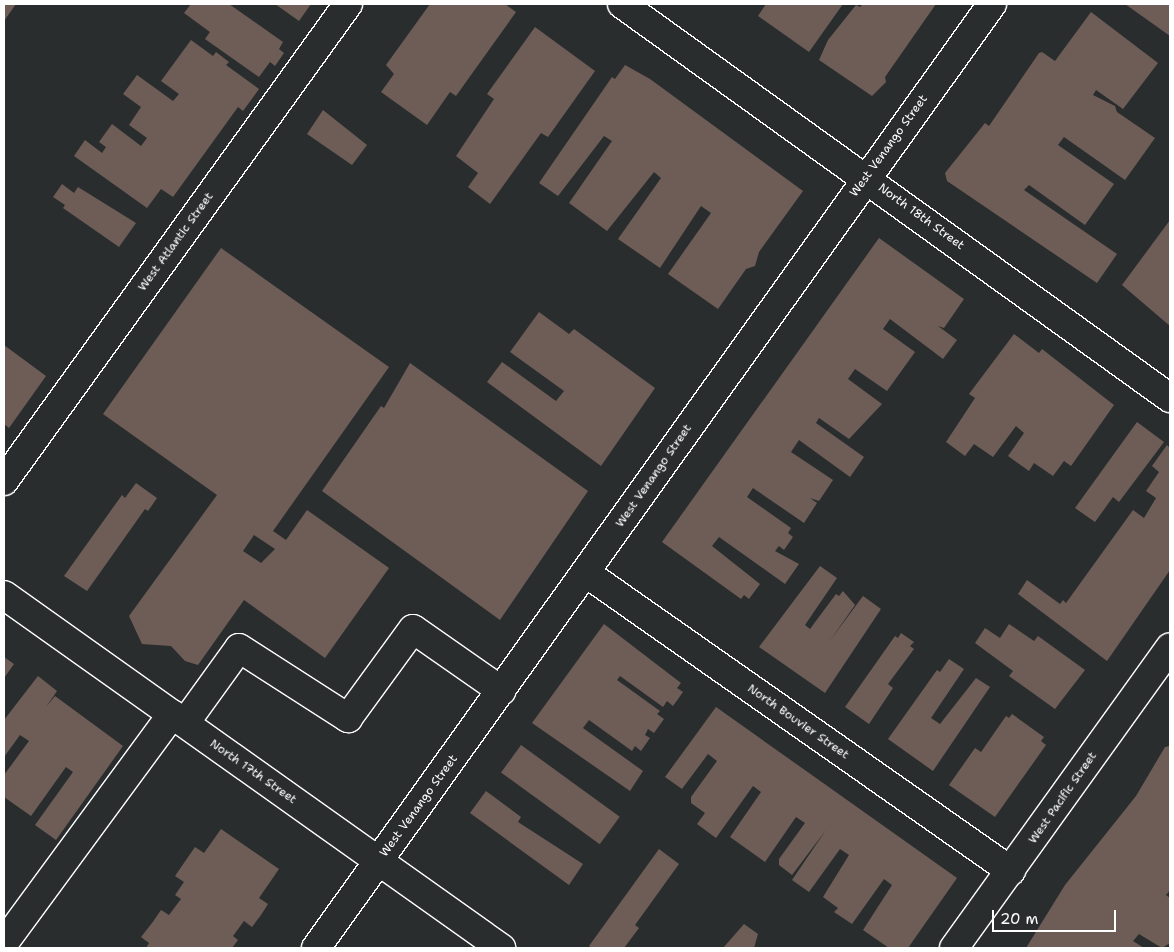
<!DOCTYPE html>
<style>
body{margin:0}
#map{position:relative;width:1174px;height:952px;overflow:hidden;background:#2a2d2e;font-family:"Shantell Sans",sans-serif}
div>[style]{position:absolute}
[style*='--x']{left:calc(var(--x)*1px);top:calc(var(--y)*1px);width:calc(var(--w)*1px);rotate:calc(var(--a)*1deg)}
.building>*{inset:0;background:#6e5d57;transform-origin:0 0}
.roads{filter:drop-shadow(1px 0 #fff) drop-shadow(-1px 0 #fff) drop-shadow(0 1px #fff) drop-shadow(0 -1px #fff)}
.minor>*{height:28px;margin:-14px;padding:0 14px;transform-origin:14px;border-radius:14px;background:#2a2d2e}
span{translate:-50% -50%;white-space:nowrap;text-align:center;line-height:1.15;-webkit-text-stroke:4px #2a2d2e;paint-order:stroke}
.street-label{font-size:12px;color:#fff}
.frame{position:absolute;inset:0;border:5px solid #fff;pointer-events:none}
.scale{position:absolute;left:992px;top:910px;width:124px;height:22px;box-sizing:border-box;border:2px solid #fff;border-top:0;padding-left:6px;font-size:15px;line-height:18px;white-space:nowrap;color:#fff;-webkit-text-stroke:4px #2a2d2e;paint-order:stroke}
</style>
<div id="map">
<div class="building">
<i style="clip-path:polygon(4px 4px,16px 4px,4px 21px)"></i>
<i style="clip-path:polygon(191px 4px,229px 4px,283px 42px,279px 49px,284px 53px,275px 66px,270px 62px,259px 77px,205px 39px,210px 32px,184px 13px)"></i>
<i style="clip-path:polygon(275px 4px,311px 4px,299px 21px)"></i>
<i style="clip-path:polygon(430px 4px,505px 4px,516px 12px,456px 96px,450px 92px,427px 125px,381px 92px,394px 74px,386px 65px)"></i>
<i style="clip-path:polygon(766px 4px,843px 4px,809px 52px,758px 16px)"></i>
<i style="clip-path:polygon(863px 4px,936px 4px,885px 77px,886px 82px,872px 96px,819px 60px,828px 40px,856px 5px,860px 7px)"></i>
<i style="clip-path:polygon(1125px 4px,1170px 4px,1170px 36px)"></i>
<i style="clip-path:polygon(1091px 12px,1158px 63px,1123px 109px,1096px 90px,1093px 95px,1115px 106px,1117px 112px,1155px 138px,1125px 180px,1064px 137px,1058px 145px,1114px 184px,1085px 225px,1029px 185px,1024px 190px,1117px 254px,1097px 283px,947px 181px,945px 173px,985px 123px,989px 126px,1039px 53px,1042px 52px,1055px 61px)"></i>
<i style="clip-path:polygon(535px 27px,595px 71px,548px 137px,541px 133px,490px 204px,468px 187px,478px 173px,456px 156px,494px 99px,487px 94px)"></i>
<i style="clip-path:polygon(191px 40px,213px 56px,216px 52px,229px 62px,226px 65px,259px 89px,243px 111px,238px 107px,173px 197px,161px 189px,147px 208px,74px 156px,85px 140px,102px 153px,106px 147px,99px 142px,112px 124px,141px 146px,147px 138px,129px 125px,141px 107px,123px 94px,137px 75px,173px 101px,179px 94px,161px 81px)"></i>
<i style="clip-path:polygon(625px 65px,650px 79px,803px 191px,759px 252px,755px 266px,746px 269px,718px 309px,668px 274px,711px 213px,701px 206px,660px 268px,618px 239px,661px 178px,654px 172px,607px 231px,569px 203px,612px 141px,604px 136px,558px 196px,539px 183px,612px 77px,615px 79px)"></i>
<i style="clip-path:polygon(323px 110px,367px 145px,352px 165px,307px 134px)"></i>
<i style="clip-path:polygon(62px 184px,74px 193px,78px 187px,136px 223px,119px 247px,63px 208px,65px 205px,53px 197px)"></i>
<i style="clip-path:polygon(1170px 220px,1170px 326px,1122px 285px)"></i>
<i style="clip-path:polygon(879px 238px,964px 299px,944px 328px,938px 326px,957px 340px,943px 359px,890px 319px,883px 329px,915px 352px,887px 391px,855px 369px,848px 379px,882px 404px,849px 439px,819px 418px,816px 423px,864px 457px,850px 477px,799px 440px,791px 452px,833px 480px,819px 501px,810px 498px,817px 503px,804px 523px,753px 488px,747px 497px,791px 528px,788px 533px,793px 537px,784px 550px,779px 546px,775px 551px,799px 564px,785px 584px,719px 537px,712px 546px,760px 584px,749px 599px,744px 595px,741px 599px,662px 542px)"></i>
<i style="clip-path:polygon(evenodd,221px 248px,389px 367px,273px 531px,286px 540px,307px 510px,389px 568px,325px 658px,244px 600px,198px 665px,185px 661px,171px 646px,142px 644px,129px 616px,217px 495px,103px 414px,221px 248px,254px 535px,275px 549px,261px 563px,243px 551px,254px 535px)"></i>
<i style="clip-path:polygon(539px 312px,569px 334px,574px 329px,655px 388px,601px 466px,487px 382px,502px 362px,556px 401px,564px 391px,510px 352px)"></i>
<i style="clip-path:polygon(1014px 334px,1039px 353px,1042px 349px,1114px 405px,1071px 466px,1064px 461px,1053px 476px,1034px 463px,1029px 471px,1008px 456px,1024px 433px,1016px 426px,993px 457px,974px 444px,965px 456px,946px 442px,975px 398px,969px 394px)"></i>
<i style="clip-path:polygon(4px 345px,46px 376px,9px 428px,4px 424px)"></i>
<i style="clip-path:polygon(410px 363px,588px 491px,500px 620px,322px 491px,381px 406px,384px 408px)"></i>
<i style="clip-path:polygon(1137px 422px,1164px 442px,1119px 502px,1113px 497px,1095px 522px,1075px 508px)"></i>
<i style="clip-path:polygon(1167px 445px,1170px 448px,1170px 570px,1107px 661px,1018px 594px,1027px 580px,1060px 604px,1063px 600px,1066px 603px,1133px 510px,1144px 518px,1156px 498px,1146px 491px,1159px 472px,1152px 466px)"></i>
<i style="clip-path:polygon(136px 483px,157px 498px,148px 511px,145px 509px,87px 591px,64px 576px,122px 495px,125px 498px)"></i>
<i style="clip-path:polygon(820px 566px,837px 578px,805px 625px,810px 629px,836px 594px,839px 596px,843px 591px,855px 605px,829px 642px,863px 596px,881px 609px,825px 693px,759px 647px)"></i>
<i style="clip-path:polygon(604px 624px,681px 683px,677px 688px,683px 692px,673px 706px,667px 701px,663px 707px,620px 676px,617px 680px,660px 711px,657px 714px,664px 719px,654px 733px,648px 729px,645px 735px,650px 738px,641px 751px,635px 746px,632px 751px,589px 720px,583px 728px,643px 771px,630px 791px,532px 723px)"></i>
<i style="clip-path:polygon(1009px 624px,1034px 641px,1038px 636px,1085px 670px,1055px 709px,1009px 676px,1013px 671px,975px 643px,985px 628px,1000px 638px)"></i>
<i style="clip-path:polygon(901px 633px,914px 642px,910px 646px,914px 649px,888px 684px,893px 688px,869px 724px,845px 707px,895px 636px,898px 638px)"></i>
<i style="clip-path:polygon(4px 657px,14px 664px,4px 678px)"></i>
<i style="clip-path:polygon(949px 659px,964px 669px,931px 718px,940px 724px,976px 678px,990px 687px,933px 771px,888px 739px,937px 670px,940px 672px)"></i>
<i style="clip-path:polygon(38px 676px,57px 691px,46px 707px,55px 696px,123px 746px,56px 840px,35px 825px,73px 772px,66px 767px,31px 816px,4px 797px,4px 775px,29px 741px,20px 735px,4px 757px,4px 720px)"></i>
<i style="clip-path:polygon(716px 707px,957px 878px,908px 948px,889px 948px,863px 930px,892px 885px,884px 879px,852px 924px,834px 912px,838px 908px,823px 897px,849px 855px,840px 849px,809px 892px,792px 880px,826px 830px,792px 875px,779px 865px,779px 859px,805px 823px,796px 817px,765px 862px,730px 837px,761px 792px,753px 786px,716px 838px,697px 824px,705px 813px,691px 803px,691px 797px,717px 761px,708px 754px,682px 789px,665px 777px)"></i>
<i style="clip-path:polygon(1012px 714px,1044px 737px,1041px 741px,1046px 745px,995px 817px,949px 785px,975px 748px,981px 752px,1006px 716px,1009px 718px)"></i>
<i style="left:521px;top:745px;width:122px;height:34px;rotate:36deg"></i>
<i style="clip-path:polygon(1170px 746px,1170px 890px,1166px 895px,1170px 898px,1170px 943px,1162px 948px,1139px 934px,1133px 941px,1144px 948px,1026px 948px,1065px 885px,1136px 796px,1165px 747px)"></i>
<i style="clip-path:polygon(486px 791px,521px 817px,518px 822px,583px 864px,569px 885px,470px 813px)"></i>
<i style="clip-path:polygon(221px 829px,279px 869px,259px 898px,268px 904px,261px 915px,252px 927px,244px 921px,233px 936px,238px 940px,232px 948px,146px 948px,149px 943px,141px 937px,152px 923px,161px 910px,169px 915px,181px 899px,175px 895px,184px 882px,175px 876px,195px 847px,204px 853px)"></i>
<i style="clip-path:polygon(659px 849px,679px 864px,635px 925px,639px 928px,624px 948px,592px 948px,589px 946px)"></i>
<i style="clip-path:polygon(744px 924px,758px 934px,754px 948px,723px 948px)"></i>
</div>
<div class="roads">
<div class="minor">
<i style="--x:622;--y:4;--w:675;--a:35.72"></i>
<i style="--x:4;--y:481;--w:588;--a:-54.2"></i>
<i style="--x:586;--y:573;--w:519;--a:35.04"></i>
<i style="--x:4;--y:595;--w:610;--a:35.38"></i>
<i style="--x:185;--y:723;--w:92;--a:-54.2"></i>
<i style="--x:239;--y:648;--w:130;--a:32.7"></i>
<i style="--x:348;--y:718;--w:110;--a:-53.9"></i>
<i style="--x:413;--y:629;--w:108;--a:34.9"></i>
<i style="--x:4;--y:943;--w:284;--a:-53.7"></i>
<i style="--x:316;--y:948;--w:1161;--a:-54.39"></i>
<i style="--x:954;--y:948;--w:370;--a:-54.3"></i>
</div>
</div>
<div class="street-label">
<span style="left:889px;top:146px;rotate:-54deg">West Venango Street</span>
<span style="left:921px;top:217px;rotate:36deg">North 18th Street</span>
<span style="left:176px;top:242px;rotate:-54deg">West Atlantic Street</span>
<span style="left:654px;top:476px;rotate:-55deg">West Venango Street</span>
<span style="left:798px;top:722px;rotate:35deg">North Bouvier Street</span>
<span style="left:253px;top:772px;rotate:35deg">North 17th Street</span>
<span style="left:1063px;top:798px;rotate:-55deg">West Pacific Street</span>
<span style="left:419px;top:806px;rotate:-54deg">West Venango Street</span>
</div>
<div class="frame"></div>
<div class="scale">20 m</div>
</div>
